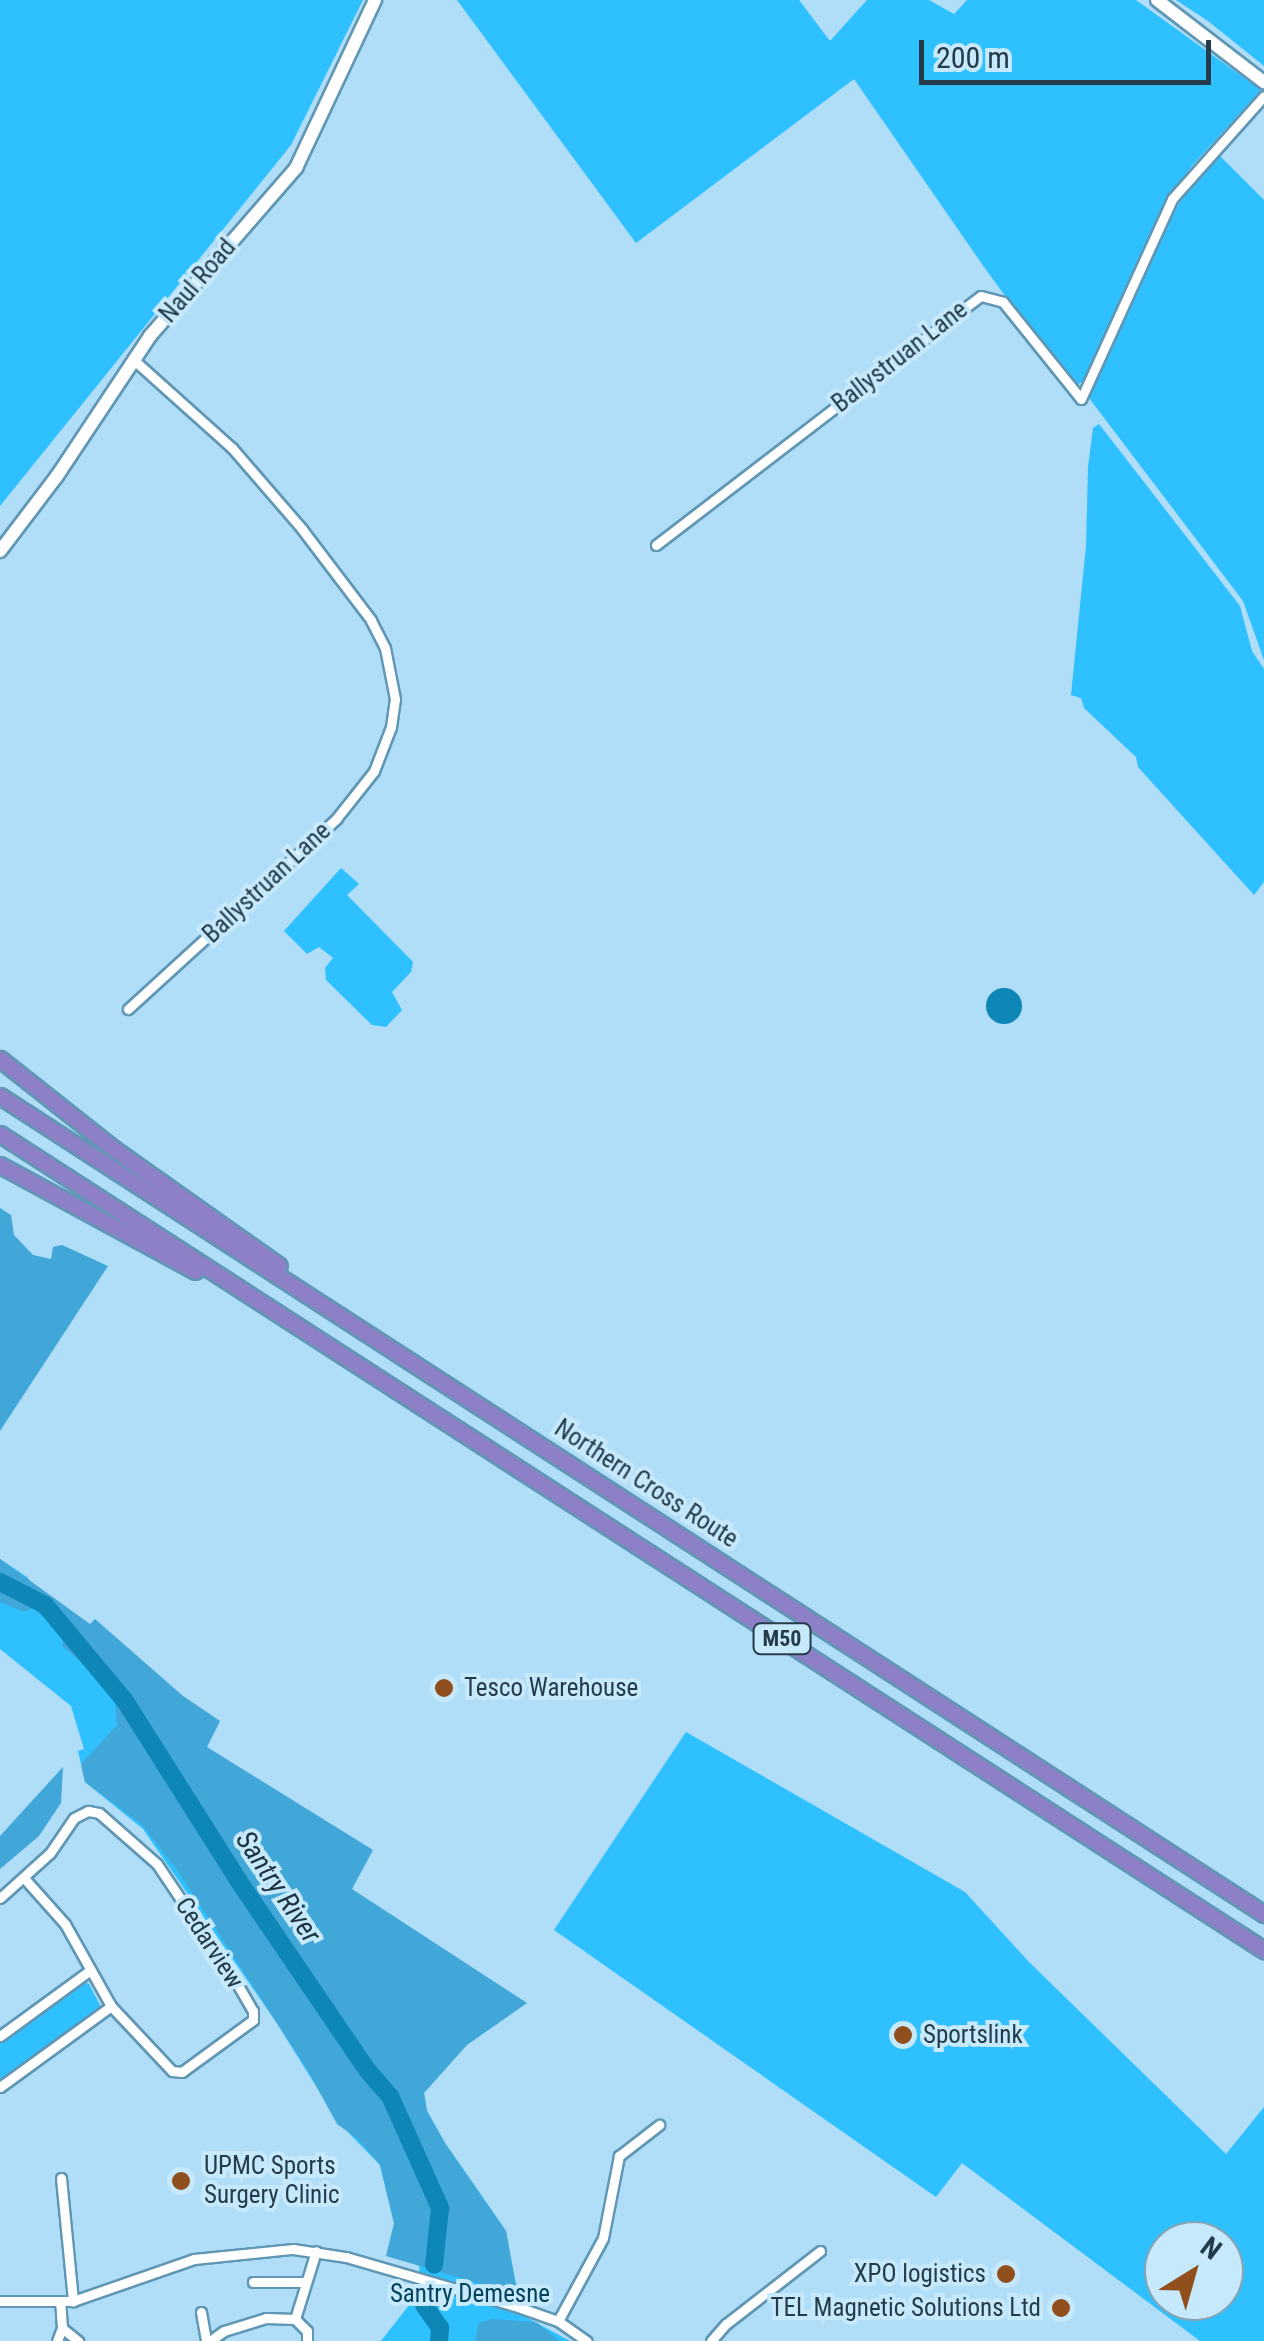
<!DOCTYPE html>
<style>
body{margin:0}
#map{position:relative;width:1264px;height:2341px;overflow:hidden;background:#b0ddf7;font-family:"Roboto Condensed",sans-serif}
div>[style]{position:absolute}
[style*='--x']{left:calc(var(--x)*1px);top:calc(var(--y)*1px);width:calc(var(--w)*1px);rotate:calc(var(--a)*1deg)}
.green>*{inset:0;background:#2ec0ff}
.forest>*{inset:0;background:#40a7d8}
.water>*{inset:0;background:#0e86b6}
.round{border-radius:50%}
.river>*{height:18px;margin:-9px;padding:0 9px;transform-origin:9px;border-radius:9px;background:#0e86b6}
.roads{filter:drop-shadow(2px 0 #5f97b5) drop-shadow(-2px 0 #5f97b5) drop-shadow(0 2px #5f97b5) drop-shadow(0 -2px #5f97b5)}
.street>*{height:9px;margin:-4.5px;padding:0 4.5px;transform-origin:4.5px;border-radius:4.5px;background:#fff}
.secondary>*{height:12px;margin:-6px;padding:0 6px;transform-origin:6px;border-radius:6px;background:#fff}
.highway>*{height:15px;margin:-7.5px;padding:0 7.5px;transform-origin:7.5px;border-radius:7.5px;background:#8e80c6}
.dots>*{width:28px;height:28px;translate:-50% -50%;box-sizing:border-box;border:5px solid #c7e9fc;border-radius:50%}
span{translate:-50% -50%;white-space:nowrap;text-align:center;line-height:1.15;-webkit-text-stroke:8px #c7e9fc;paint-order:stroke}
.shield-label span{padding:2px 8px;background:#c7e9fc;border:2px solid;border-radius:8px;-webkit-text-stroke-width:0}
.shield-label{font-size:22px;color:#243c49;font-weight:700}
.street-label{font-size:25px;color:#243c49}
.poi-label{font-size:25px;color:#243c49}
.left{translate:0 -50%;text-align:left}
.right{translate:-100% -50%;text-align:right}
.park-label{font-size:25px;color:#04415b}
.water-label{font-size:28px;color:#1d333f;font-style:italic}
.north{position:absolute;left:1144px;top:2221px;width:100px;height:100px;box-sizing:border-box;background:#c7e9fc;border:2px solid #86a4b4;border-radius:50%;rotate:37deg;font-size:28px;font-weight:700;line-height:40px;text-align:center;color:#243c49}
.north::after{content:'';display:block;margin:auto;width:35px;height:45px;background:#914f1e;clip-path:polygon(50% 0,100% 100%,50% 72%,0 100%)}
.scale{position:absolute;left:919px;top:40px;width:292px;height:45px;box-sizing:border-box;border:5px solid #243c49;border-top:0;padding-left:12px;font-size:30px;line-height:35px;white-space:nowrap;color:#243c49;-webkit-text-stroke:8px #c7e9fc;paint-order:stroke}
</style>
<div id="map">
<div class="green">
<i style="clip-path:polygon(0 0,363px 0,291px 145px,0 506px)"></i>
<i style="clip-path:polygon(457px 0,799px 0,830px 41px,867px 0,929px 0,954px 14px,967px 0,1136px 0,1261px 90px,1191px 167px,1162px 210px,1086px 379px,1077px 385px,1069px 383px,984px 267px,854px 79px,636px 243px)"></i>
<i style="clip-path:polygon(1176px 0,1264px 0,1264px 66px,1208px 21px)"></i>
<i style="clip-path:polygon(1217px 153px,1264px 200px,1264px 660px,1243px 601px,1089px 398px,1151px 254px,1180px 202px)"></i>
<i style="clip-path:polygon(1099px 424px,1240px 606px,1252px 651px,1264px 669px,1264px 882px,1254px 895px,1138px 767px,1136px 757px,1084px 708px,1081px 698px,1071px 695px,1086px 546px,1088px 467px,1093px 428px)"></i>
<i style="clip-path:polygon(341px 868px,359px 884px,347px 895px,413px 962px,411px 972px,392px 992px,402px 1010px,386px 1027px,372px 1025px,326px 980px,325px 968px,333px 958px,319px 947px,307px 954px,284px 931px)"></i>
<i style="clip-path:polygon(0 1559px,27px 1577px,424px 2093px,427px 2111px,445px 2143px,506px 2231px,520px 2314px,570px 2341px,381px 2341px,420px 2291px,419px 2259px,394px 2223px,380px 2165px,339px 2123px,276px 2022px,143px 1829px,85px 1782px,78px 1751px,84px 1749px,71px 1706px,0 1649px)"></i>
<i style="clip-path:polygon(evenodd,686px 1732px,965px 1892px,1029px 1962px,1226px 2154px,1264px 2107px,1264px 2341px,1200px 2341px,962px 2163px,936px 2197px,554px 1930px,686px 1732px,1224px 2241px,1224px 2301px,1164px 2301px,1164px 2241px,1224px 2241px)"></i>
<i style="clip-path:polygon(82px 1982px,89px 1984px,101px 2007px,0 2082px,0 2040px)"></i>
</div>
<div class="forest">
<i style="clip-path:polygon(0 1208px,11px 1215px,14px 1235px,33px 1255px,51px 1259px,53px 1247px,62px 1245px,108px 1266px,0 1431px)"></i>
<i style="clip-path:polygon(0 1559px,90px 1624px,95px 1619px,183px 1696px,220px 1721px,207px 1747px,373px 1850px,352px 1889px,527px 2003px,467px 2045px,424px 2093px,427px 2111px,445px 2143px,506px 2231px,518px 2295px,386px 2256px,394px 2223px,380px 2165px,358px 2139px,337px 2124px,307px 2069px,175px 1867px,141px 1824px,85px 1782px,81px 1764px,117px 1725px,114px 1690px,62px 1646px,65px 1632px,33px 1608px,24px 1612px,0 1602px)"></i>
<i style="clip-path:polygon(63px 1767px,61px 1803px,39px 1836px,0 1869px,0 1836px)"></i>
<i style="clip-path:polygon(492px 2319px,536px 2322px,559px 2341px,475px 2341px,479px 2323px)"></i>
</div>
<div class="water">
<i class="round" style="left:986px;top:988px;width:36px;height:36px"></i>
</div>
<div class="river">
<i style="--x:0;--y:1582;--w:51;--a:27.1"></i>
<i style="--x:45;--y:1605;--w:125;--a:50.2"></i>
<i style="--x:125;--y:1701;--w:212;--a:57.7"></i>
<i style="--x:238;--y:1880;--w:231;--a:55.8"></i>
<i style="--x:368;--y:2071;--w:33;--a:49"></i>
<i style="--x:390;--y:2096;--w:123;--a:65.9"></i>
<i style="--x:440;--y:2208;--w:57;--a:96"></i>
<i style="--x:424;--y:2305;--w:28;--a:55"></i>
<i style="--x:440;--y:2328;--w:13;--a:94"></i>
</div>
<div class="roads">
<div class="street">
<i style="--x:656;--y:545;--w:409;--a:-37.5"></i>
<i style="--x:981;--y:296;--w:23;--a:15"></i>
<i style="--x:1003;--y:302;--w:124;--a:51.2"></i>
<i style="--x:1081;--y:399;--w:220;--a:-65.5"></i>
<i style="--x:1172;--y:199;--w:138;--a:-48.2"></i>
<i style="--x:128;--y:1009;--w:282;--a:-42.4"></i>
<i style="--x:336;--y:819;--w:61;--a:-51.6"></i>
<i style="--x:374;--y:771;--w:47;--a:-68.9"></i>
<i style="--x:391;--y:727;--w:28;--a:-82"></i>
<i style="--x:395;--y:699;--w:52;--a:-101.1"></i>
<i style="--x:385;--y:648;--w:31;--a:-117"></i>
<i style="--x:371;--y:620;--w:114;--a:-127.2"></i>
<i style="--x:302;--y:529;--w:107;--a:-130.8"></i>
<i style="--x:232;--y:448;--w:132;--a:-138.1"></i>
<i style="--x:0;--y:1898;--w:67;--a:-42"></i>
<i style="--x:50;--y:1853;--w:42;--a:-55.6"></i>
<i style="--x:74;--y:1818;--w:16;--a:-27"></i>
<i style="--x:88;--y:1811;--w:11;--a:10"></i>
<i style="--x:99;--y:1813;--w:77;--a:41.3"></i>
<i style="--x:157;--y:1864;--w:140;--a:56.1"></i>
<i style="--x:235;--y:1980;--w:36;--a:60"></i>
<i style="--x:253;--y:2011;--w:9;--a:90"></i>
<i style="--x:253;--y:2020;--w:88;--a:143.8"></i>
<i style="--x:182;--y:2072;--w:10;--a:-174"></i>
<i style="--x:172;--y:2071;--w:89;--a:-133.2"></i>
<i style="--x:111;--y:2006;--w:94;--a:-119.3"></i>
<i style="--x:65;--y:1924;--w:62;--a:-131.7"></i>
<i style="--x:0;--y:2036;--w:110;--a:-36.1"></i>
<i style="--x:0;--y:2087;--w:137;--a:-36.1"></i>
<i style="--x:61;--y:2178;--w:124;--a:84.4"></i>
<i style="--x:253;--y:2282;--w:53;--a:0"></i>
<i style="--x:0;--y:2301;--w:73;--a:0"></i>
<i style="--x:73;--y:2301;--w:128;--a:-19.1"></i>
<i style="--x:194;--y:2259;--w:100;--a:-5.8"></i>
<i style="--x:293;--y:2249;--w:54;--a:8.6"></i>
<i style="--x:346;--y:2257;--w:176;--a:16.2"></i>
<i style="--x:515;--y:2306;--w:46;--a:19.2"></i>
<i style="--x:558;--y:2321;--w:35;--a:35"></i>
<i style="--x:201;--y:2312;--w:29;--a:80"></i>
<i style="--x:295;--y:2319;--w:71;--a:-72.8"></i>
<i style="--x:558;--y:2321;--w:94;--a:-61.5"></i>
<i style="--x:603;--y:2238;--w:84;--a:-79"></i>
<i style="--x:619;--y:2156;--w:51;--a:-37.8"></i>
<i style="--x:62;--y:2328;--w:21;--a:39"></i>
<i style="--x:57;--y:2341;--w:14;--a:-69"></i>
<i style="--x:62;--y:2328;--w:26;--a:-94"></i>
<i style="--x:210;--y:2341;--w:17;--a:-36"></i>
<i style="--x:224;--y:2331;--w:44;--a:-17.2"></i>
<i style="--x:266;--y:2318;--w:29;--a:2"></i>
<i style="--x:295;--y:2319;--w:17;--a:45"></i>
<i style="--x:307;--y:2331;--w:10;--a:90"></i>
<i style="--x:711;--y:2341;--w:23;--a:-49"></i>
<i style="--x:726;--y:2324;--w:119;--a:-37.8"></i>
</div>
<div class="secondary">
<i style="--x:1157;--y:0;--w:135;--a:37.5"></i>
<i style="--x:0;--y:551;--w:94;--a:-52.8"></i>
<i style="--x:57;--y:476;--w:168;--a:-56.4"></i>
<i style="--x:150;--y:336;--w:223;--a:-49"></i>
<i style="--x:296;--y:168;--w:186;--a:-64.8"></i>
</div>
<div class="highway">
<i style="--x:0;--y:1059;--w:145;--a:38.3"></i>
<i style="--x:114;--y:1149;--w:202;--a:35.3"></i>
<i style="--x:0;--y:1096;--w:1506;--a:32.91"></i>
<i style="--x:0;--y:1134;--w:1505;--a:32.85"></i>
<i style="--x:0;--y:1165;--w:222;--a:28.5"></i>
</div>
</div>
<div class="dots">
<i style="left:444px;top:1688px;background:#914f1e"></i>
<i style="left:903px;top:2035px;background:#914f1e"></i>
<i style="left:181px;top:2181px;background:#914f1e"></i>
<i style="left:1006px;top:2274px;background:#914f1e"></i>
<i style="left:1061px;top:2308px;background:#914f1e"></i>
</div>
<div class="shield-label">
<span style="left:782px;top:1639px">M50</span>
</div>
<div class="street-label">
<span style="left:198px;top:281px;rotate:-49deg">Naul Road</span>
<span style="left:900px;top:357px;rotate:-38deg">Ballystruan Lane</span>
<span style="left:267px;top:883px;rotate:-43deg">Ballystruan Lane</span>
<span style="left:646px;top:1484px;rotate:33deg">Northern Cross Route</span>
<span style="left:209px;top:1943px;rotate:57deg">Cedarview</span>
</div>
<div class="poi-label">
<span class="left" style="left:464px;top:1688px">Tesco Warehouse</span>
<span class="left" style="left:923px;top:2035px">Sportslink</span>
<span class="left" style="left:204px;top:2181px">UPMC Sports<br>Surgery Clinic</span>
<span class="right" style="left:986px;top:2274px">XPO logistics</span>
<span class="right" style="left:1041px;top:2308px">TEL Magnetic Solutions Ltd</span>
</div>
<div class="park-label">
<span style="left:470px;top:2294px">Santry Demesne</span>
</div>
<div class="water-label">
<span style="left:278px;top:1887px;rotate:56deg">Santry River</span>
</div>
<div class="north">N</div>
<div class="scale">200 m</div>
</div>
